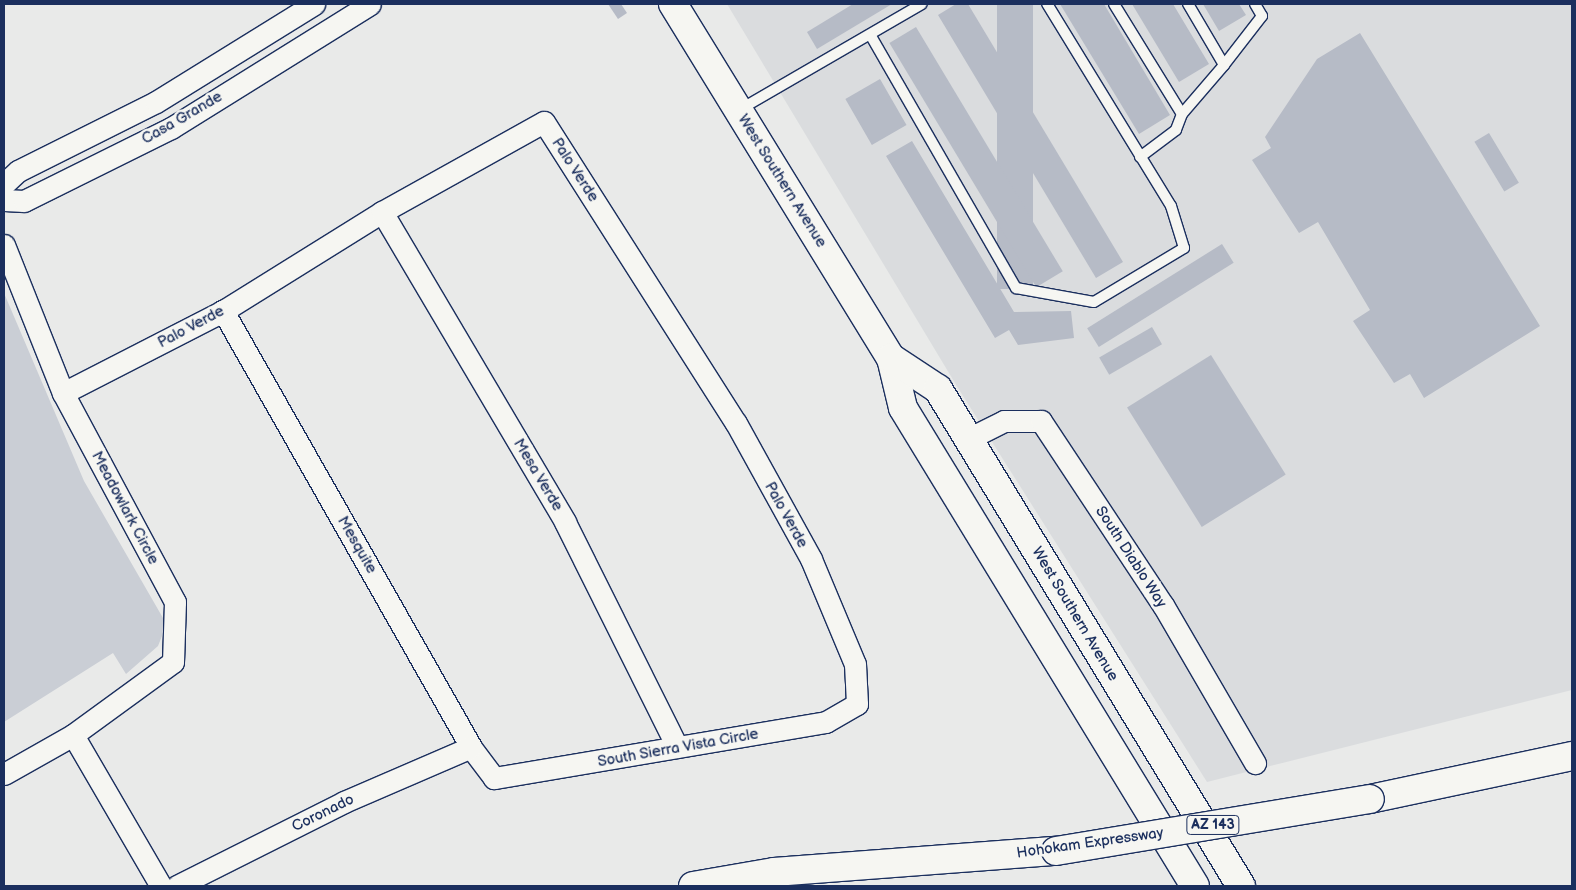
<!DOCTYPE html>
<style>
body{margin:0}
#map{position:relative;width:1576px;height:890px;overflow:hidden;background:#e9eae9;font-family:"Balsamiq Sans",sans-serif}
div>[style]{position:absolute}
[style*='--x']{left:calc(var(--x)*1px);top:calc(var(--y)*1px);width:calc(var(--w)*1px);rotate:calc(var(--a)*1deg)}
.built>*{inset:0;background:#dadcde}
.green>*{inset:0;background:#caced5}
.building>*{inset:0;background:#b6bbc6;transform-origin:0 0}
.roads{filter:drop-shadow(1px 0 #1b2f5e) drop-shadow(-1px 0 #1b2f5e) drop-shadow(0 1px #1b2f5e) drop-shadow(0 -1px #1b2f5e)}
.lane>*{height:10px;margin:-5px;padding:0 5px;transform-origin:5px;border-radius:5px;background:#f6f6f2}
.street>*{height:21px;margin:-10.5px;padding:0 10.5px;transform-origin:10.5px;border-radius:10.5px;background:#f6f6f2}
.secondary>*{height:28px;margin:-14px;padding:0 14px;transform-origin:14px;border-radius:14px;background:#f6f6f2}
.highway>*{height:28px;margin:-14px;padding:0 14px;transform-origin:14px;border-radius:14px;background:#f6f6f2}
.bridges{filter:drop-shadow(1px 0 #1b2f5e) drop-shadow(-1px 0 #1b2f5e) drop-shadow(0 1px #1b2f5e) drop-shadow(0 -1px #1b2f5e)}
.highway-bridge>*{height:28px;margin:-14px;padding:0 14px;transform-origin:14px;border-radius:14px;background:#f6f6f2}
span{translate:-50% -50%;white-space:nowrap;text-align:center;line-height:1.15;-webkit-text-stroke:5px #f6f6f2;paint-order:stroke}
.shield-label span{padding:1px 4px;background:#f6f6f2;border:1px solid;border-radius:4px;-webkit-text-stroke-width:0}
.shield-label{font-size:14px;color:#1b2f5e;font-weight:700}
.street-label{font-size:15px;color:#1b2f5e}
.frame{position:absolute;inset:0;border:5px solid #1b2f5e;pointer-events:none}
</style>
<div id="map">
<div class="built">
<i style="clip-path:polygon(727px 4px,1572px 4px,1572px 690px,1207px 782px,958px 388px)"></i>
</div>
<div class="green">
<i style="clip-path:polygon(4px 293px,84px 481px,163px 618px,164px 631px,158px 646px,126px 674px,113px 653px,4px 722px)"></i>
</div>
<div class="building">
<i style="clip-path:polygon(608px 4px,621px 4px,627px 13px,618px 19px)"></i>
<i style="clip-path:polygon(853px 4px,892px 4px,817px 49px,807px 32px)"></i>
<i style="clip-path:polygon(956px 4px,968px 4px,1123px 262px,1096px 278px,938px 15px)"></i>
<i style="left:997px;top:4px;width:36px;height:285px"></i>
<i style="clip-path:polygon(1060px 4px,1104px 4px,1170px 115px,1139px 134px)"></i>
<i style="clip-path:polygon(1132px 4px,1173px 4px,1209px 64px,1179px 82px)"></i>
<i style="clip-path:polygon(1203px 4px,1239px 4px,1246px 15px,1219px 31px)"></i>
<i style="left:916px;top:27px;width:285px;height:31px;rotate:59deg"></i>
<i style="clip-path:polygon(1360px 33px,1540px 326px,1424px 398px,1410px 374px,1394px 383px,1353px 321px,1370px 310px,1318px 222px,1299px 233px,1252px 160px,1271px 148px,1265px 137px,1317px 59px)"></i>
<i style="left:880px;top:79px;width:53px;height:40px;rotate:60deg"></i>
<i style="left:1489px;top:133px;width:58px;height:17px;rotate:59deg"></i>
<i style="clip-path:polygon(912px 141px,1014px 312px,1071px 311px,1074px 338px,1018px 345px,1009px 330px,995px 338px,886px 156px)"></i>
<i style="left:1222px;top:244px;width:22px;height:159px;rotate:58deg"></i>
<i style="left:1152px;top:327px;width:20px;height:61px;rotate:60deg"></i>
<i style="left:1211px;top:355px;width:141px;height:99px;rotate:58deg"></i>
</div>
<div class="roads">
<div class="lane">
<i style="--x:1114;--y:4;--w:129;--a:58.3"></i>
<i style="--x:1182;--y:114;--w:17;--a:111"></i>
<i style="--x:1176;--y:130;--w:45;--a:143.1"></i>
<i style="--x:871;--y:36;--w:291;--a:60.1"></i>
<i style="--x:1016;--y:288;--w:79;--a:10.2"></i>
<i style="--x:1094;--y:302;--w:105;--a:-31"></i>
<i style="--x:1184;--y:248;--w:44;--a:-107.2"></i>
<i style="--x:1171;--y:206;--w:237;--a:-121.5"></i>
<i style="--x:1224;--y:65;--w:62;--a:-52.2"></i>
<i style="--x:1262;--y:16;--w:14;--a:-120"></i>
<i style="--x:739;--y:110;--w:211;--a:-30.1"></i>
<i style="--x:1182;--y:114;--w:65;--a:-49.4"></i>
<i style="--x:1224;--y:65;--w:71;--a:-120.5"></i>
</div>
<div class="street">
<i style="--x:4;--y:184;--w:19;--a:-43"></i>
<i style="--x:18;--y:171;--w:154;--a:-26.6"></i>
<i style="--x:156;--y:102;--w:186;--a:-31.8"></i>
<i style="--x:4;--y:200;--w:20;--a:3"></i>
<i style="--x:24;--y:201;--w:164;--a:-26.4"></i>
<i style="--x:171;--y:128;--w:234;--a:-31.9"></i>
<i style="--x:382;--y:212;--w:360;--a:59.4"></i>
<i style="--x:565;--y:522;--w:251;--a:63.5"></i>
<i style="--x:4;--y:245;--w:159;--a:68.3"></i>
<i style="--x:63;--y:393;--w:237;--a:61.8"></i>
<i style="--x:175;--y:602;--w:60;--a:91.9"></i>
<i style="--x:173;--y:662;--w:124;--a:143.9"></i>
<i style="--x:73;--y:735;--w:79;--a:150.5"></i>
<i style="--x:63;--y:393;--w:180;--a:-27.1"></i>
<i style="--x:223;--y:311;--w:187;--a:-31.9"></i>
<i style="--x:382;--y:212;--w:185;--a:-29.1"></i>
<i style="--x:544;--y:122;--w:357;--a:57.5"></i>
<i style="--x:736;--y:423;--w:155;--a:61.1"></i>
<i style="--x:811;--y:559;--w:114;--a:67.3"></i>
<i style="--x:855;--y:664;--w:40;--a:87.1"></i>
<i style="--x:857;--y:704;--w:36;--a:150"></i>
<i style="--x:826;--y:722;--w:337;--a:170.4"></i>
<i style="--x:494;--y:778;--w:39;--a:-127"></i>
<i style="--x:471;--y:747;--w:502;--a:-119.63"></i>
<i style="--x:968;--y:439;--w:40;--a:-26.6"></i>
<i style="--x:1004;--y:421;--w:37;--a:0"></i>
<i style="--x:1041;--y:421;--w:221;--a:56.5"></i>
<i style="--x:1163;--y:605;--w:183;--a:59.8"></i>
<i style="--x:73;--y:735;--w:175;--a:59.8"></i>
<i style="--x:177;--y:886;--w:187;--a:-26.7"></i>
<i style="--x:344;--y:802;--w:138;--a:-23.4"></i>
</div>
<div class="secondary">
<i style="--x:673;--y:4;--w:416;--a:58.4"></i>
<i style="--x:891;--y:358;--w:51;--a:76.5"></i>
<i style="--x:903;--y:408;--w:560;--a:58.58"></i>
<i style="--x:891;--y:358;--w:56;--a:33.4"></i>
<i style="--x:938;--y:389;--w:582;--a:58.63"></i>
</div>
<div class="highway">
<i style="--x:1370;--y:799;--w:207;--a:-12"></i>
<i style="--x:693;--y:886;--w:82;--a:-9.8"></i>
<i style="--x:774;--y:872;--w:283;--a:-4.3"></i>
</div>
</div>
<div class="bridges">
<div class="highway-bridge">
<i style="--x:1056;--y:851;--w:318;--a:-9.4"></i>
</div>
</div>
<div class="shield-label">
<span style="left:1213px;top:825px">AZ 143</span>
</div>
<div class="street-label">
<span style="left:182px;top:118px;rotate:-30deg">Casa Grande</span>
<span style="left:575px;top:170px;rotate:57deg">Palo Verde</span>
<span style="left:782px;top:181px;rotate:58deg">West Southern Avenue</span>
<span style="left:191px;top:327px;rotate:-28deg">Palo Verde</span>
<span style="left:538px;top:475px;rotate:59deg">Mesa Verde</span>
<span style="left:125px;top:508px;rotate:62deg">Meadowlark Circle</span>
<span style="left:786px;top:515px;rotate:61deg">Palo Verde</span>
<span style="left:357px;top:545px;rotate:60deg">Mesquite</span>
<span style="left:1131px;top:557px;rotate:57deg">South Diablo Way</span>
<span style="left:1075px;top:614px;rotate:59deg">West Southern Avenue</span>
<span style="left:678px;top:748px;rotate:-10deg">South Sierra Vista Circle</span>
<span style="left:323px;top:813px;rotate:-26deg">Coronado</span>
<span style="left:1090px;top:843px;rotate:-8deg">Hohokam Expressway</span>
</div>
<div class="frame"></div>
</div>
